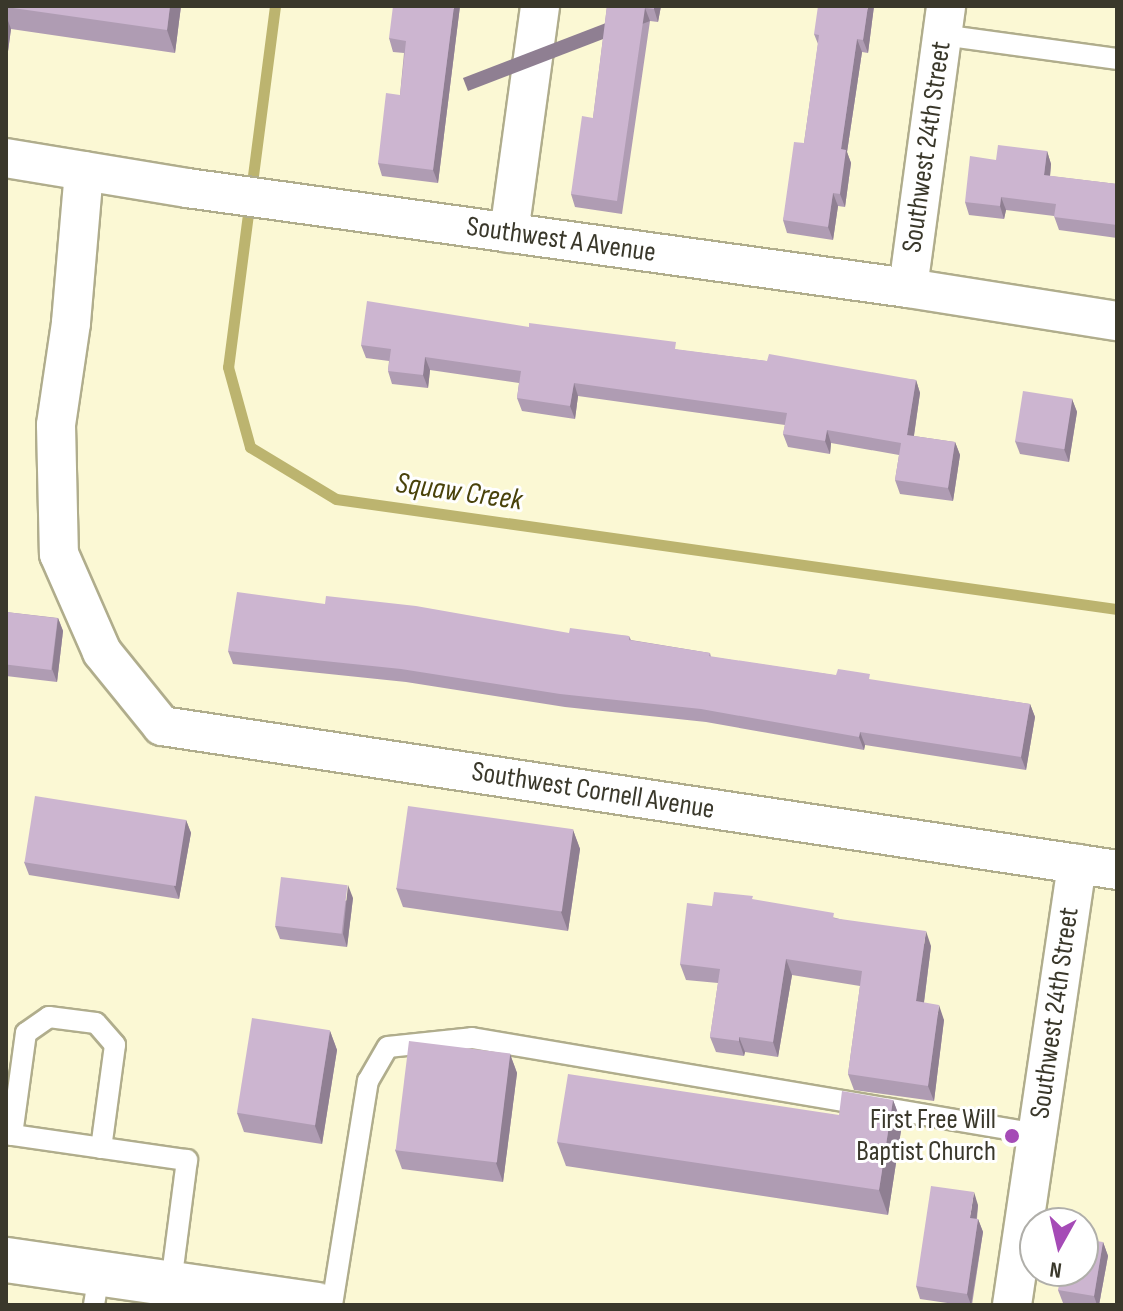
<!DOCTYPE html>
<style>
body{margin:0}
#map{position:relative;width:1123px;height:1311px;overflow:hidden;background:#fbf8d4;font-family:"Sofia Sans Condensed",sans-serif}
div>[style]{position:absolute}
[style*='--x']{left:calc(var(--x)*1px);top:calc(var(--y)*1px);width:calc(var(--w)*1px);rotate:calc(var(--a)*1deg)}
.stream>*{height:11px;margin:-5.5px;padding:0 5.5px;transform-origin:5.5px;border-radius:5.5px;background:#bcb46f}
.roads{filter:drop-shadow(2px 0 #b0ad8c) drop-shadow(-2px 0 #b0ad8c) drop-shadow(0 2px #b0ad8c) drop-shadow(0 -2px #b0ad8c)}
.lane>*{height:20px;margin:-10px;padding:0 10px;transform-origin:10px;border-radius:10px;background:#fff}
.street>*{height:38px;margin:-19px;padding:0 19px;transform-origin:19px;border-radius:19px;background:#fff}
.secondary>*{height:44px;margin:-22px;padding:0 22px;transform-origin:22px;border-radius:22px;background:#fff}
.wall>*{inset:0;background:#af9cb3}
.shaded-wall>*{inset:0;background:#8f7f92;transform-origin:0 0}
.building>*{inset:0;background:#ccb5d0;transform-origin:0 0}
.dots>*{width:22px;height:22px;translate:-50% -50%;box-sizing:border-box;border:4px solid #fff;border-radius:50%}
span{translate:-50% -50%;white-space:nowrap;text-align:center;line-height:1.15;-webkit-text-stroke:6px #fff;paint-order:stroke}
.street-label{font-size:28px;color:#3a382b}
.poi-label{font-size:28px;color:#3a382b}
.right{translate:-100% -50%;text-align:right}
.water-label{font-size:30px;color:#49420b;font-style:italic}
.frame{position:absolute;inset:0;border:8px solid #3a382b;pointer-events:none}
.north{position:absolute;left:1019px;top:1207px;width:80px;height:80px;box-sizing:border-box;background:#fff;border:2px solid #b0afaa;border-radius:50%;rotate:188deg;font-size:22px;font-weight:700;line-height:32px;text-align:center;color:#3a382b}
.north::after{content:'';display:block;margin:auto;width:28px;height:36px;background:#a54bb6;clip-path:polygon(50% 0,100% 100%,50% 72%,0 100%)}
</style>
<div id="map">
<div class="stream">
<i style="--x:275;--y:6;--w:364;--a:97.4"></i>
<i style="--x:228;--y:367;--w:83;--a:74.6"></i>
<i style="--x:250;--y:447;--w:100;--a:31.2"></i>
<i style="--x:336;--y:499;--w:789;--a:8.02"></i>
</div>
<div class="roads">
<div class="lane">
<i style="--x:942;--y:35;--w:177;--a:7.8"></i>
<i style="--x:6;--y:1134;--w:183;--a:8.2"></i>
<i style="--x:187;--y:1160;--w:124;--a:97.4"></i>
<i style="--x:12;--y:1135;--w:103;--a:-82.2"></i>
<i style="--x:26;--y:1033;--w:28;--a:-35"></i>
<i style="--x:49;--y:1017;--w:47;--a:7.3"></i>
<i style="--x:96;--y:1023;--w:29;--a:49"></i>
<i style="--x:115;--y:1045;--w:104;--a:97.7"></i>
<i style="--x:94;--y:1305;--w:32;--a:-81"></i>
<i style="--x:332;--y:1305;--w:227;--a:-80.9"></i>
<i style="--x:368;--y:1081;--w:39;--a:-60"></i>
<i style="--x:388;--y:1047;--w:84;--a:-6.1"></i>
<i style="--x:472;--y:1038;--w:574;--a:9.63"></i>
</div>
<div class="street">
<i style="--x:6;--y:158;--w:183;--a:9.4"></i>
<i style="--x:187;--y:188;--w:728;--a:7.9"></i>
<i style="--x:908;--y:288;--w:212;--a:9"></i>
<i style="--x:84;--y:171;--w:153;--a:94.9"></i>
<i style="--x:71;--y:323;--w:103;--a:98.4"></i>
<i style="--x:56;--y:425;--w:129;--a:88.7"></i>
<i style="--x:59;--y:554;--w:107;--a:66.3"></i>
<i style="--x:102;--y:652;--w:95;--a:51"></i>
<i style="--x:162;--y:726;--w:966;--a:8.57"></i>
<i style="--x:509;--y:233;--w:229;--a:-82.2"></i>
<i style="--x:908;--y:288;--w:285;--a:-82.3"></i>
<i style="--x:1012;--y:1305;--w:446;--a:-81.6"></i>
</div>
<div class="secondary">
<i style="--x:6;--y:1260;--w:314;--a:8.2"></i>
</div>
</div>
<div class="wall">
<i style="clip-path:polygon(6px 6px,181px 6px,175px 53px,11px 29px,6px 66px)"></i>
<i style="clip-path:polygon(460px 6px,438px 183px,382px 176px,378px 163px,400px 95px,404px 53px,393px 52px,389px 38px)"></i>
<i style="clip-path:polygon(607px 6px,661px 6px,658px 22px,650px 21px,622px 214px,575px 207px,571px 194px,593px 118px)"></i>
<i style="clip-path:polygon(874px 6px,868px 53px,862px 52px,847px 152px,851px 163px,845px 207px,838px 206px,833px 240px,787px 233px,783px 220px,804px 143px,818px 44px,814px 34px)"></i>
<i style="clip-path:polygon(1047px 151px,1051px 164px,1050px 176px,1117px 184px,1117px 238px,1059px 230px,1054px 216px,1006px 210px,1004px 219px,969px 215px,965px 202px,996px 160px)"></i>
<i style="clip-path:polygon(529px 327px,679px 350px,916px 380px,920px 393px,914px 436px,955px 442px,960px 455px,953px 501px,900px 494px,895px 480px,899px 455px,831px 443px,830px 454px,788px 447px,783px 434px,785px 425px,578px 396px,575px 419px,522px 411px,517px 398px,519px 383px,430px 370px,428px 388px,392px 384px,388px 371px,389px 361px,366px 358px,361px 345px)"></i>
<i style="clip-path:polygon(1072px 399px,1077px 412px,1069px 462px,1020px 454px,1015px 441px)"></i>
<i style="clip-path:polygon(6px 612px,58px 618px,63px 631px,57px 682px,6px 676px)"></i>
<i style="clip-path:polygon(569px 633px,629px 636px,631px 640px,710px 653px,711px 657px,1030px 704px,1035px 717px,1026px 770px,865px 745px,864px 750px,706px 722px,565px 707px,406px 682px,233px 664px,228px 651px)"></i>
<i style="clip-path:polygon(186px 820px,191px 833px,179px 899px,29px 875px,24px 862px)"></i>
<i style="clip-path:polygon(573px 830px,580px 849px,568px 931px,403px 907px,396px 888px)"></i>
<i style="clip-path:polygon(353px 898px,347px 947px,280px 939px,275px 926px)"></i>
<i style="clip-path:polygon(754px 900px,836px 918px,931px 946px,924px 1003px,944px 1020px,934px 1101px,854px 1090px,848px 1074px,860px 986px,792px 975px,778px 1057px,745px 1052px,744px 1056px,716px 1052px,710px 1037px,718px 983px,686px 980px,680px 964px,712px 906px)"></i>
<i style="clip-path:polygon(330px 1031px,337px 1050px,322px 1144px,244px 1132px,237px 1113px)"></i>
<i style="clip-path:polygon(510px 1054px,517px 1073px,503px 1182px,402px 1169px,395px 1150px)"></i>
<i style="clip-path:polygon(893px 1100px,902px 1124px,888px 1215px,566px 1166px,557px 1142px,839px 1115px)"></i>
<i style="clip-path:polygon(978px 1205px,977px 1219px,978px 1219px,983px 1232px,972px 1305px,961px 1305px,920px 1299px,916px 1286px)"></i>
<i style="clip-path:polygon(1103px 1242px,1108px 1256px,1099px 1305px,1073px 1305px,1063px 1303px,1058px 1290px)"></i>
</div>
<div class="shaded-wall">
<i style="clip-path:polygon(170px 6px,181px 6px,175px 53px,167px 30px)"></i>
<i style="clip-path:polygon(454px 6px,460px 6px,438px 183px,433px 170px)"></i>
<i style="clip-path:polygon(654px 6px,661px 6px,658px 22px,654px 9px)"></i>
<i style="clip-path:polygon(868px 6px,874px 6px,868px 53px,863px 40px)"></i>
<i style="left:645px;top:8px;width:14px;height:195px;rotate:69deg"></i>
<i style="clip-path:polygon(6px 15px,11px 29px,6px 66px)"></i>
<i style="clip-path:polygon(857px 39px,862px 52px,847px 152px,851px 163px,845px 207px,840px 194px,841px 149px)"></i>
<i style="clip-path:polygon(1047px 151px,1051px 164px,1049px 188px,1044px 175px)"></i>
<i style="clip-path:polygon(833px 193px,838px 206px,833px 240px,828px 227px)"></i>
<i style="clip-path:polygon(1001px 197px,1006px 210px,1004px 219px,1000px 206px)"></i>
<i style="clip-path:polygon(425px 357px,430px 370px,428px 388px,423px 375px)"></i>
<i style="clip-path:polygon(916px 380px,920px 393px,912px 448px,907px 435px)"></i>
<i style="clip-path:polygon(574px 383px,578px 396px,575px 419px,570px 406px)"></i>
<i style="clip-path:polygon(1072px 399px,1077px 412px,1069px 462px,1064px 449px)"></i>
<i style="clip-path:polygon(827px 430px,831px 443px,830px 454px,825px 441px)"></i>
<i style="clip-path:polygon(955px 442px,960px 455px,953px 501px,948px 488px)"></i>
<i style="clip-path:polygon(58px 618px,63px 631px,57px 682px,52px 669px)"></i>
<i style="clip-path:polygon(1030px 704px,1035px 717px,1026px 770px,1021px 757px)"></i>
<i style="clip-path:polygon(860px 732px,865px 745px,864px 750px,859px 737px)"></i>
<i style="clip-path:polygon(186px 820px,191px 833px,179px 899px,174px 886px)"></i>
<i style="clip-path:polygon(573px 830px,580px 849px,568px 931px,561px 912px)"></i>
<i style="clip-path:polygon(348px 885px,353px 898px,347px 947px,343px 934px)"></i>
<i style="clip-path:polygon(926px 931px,931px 946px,922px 1017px,916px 1001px)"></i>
<i style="clip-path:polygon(786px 959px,792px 975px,778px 1057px,773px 1042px)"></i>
<i style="clip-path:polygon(939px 1005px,944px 1020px,934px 1101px,928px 1086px)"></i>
<i style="clip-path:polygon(330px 1031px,337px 1050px,322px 1144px,315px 1126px)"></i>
<i style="clip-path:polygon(739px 1037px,745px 1052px,744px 1056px,739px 1041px)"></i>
<i style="clip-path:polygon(510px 1054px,517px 1073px,503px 1182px,496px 1163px)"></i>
<i style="clip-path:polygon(893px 1100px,902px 1124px,888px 1215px,879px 1190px)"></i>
<i style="clip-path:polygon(974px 1192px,978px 1205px,975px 1231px,970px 1218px)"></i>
<i style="clip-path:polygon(978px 1219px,983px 1232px,971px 1305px,967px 1294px)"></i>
<i style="clip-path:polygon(1103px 1242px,1108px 1256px,1099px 1305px,1097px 1305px,1094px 1296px)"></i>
</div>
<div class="building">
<i style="clip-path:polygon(6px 6px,170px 6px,167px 30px,6px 7px)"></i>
<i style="clip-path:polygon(393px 6px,454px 6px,433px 170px,378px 163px,386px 93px,400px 95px,406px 41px,389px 38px)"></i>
<i style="clip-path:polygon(607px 6px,654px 6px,654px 9px,645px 8px,617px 201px,571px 194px,582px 116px,593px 118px)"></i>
<i style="clip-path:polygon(818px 6px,868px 6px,863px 40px,857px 39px,841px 149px,846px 150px,840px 194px,833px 193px,828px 227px,783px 220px,794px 142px,804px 143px,819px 35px,814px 34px)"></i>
<i style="clip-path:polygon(998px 145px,1047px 151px,1044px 175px,1117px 184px,1117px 225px,1054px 217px,1056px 204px,1001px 197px,1000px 206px,965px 202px,970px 156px,996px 160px)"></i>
<i style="clip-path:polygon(367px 301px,529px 327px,529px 323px,676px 342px,675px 349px,767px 361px,769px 354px,916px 380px,907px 435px,955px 442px,948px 488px,895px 480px,901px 443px,827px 430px,825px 441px,783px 434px,787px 413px,574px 383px,570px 406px,517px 398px,521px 371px,425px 357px,423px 375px,388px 371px,391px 349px,361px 345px)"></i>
<i style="left:1023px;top:391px;width:50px;height:51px;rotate:9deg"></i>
<i style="clip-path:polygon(237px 592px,325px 604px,326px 596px,416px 606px,569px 633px,570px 628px,629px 636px,629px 640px,710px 653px,709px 656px,836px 675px,838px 669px,870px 674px,869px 679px,1030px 704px,1021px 757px,860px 732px,859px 737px,701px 709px,560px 694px,401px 669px,228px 651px)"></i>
<i style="left:6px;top:612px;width:52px;height:52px;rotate:7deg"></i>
<i style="left:35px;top:796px;width:153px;height:67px;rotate:9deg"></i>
<i style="left:408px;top:806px;width:167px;height:83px;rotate:8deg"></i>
<i style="left:281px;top:877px;width:67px;height:49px;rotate:7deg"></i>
<i style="clip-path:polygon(714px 892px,753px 896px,752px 899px,834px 913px,833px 918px,926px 931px,916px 1001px,939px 1005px,928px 1086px,848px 1074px,862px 971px,786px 959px,773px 1042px,739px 1037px,739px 1041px,710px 1037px,720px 969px,680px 964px,687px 903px,712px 906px)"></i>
<i style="left:252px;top:1018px;width:79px;height:96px;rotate:9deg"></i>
<i style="left:409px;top:1041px;width:102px;height:110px;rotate:7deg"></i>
<i style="clip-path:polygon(568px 1074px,839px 1115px,842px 1091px,893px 1100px,879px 1190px,557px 1142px)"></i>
<i style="clip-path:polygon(931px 1186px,974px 1192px,970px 1218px,978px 1219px,967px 1294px,916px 1286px)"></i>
<i style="clip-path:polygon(1083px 1239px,1103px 1242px,1094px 1296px,1058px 1290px,1062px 1271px,1083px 1271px)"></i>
</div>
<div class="dots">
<i style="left:1012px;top:1136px;background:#a54bb6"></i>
</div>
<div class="street-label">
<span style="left:927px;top:147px;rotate:-82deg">Southwest 24th Street</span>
<span style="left:561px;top:240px;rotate:8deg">Southwest A Avenue</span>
<span style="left:593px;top:791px;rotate:9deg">Southwest Cornell Avenue</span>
<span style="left:1055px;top:1013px;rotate:-82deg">Southwest 24th Street</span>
</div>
<div class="poi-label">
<span class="right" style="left:996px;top:1136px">First Free Will<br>Baptist Church</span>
</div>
<div class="water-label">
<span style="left:459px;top:492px;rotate:8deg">Squaw Creek</span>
</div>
<div class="frame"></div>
<div class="north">N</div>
</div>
